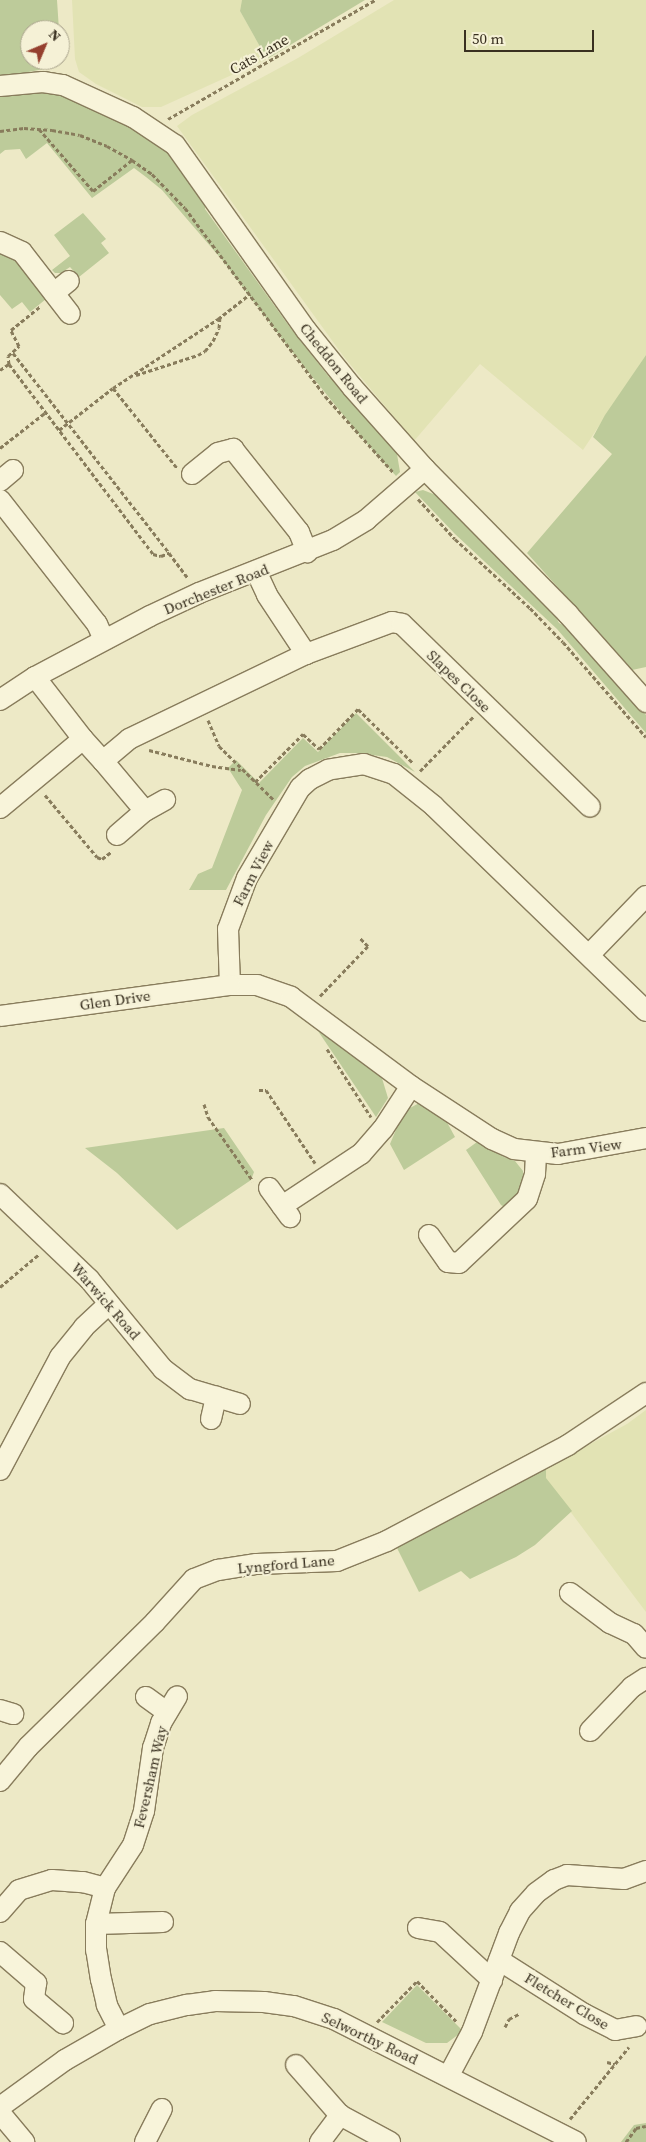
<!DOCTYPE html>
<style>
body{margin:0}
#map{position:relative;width:646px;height:2142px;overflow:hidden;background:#ede9c6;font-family:"Source Serif 4",serif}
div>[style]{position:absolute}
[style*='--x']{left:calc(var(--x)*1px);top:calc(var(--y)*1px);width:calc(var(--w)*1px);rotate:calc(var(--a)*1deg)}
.farmland>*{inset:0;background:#e2e3b4}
.green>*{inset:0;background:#bdcb9a}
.path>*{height:3px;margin-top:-1.5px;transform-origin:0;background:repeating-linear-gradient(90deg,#887c5c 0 4px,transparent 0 6.5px)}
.roads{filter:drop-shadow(1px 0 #887c5c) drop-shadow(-1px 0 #887c5c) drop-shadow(0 1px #887c5c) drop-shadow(0 -1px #887c5c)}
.minor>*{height:20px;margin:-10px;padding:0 10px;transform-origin:10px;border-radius:10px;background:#f8f4da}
span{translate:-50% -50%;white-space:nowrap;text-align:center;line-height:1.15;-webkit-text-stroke:4px #f5f1d6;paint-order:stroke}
.street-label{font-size:15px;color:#393020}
.north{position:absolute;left:20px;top:20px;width:50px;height:50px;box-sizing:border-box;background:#f5f1d6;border:1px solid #aaa48d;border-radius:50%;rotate:45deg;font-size:14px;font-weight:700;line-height:20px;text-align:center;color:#393020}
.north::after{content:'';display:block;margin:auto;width:18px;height:22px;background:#95402e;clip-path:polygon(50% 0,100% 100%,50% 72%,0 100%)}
.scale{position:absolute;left:464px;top:30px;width:130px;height:22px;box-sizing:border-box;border:2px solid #393020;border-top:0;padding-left:6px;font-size:15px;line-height:18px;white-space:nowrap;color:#393020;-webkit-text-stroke:4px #f5f1d6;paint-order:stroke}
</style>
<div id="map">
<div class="farmland">
<i style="clip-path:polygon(72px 0,242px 0,240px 11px,267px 59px,161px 107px,142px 107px,96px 84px,79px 72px,75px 59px)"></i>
<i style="clip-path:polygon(394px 0,646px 0,646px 355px,583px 450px,480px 364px,414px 441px,344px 357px,177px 126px,192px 115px,298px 58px)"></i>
<i style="clip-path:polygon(646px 1410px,646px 1612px,545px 1478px,546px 1468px,627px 1424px)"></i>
</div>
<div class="green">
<i style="clip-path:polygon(0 0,57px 0,59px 30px,30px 30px,30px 60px,56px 60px,48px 68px,0 78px)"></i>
<i style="clip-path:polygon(242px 0,365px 0,267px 59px,240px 11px)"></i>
<i style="clip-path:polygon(17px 92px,59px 94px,95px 106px,155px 141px,171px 155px,206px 202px,205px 209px,289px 326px,329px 377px,336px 378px,396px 448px,400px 472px,396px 476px,361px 437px,285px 343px,223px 261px,162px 190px,146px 177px,134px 168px,92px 198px,47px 143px,26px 159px,20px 149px,5px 150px,0 154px,0 95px)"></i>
<i style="clip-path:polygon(83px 213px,106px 239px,101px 243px,109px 253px,79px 277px,70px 267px,61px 273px,55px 273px,52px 270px,70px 256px,54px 235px)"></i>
<i style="clip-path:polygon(0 252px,14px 258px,46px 299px,30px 312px,22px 302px,12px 309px,0 295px)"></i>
<i style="clip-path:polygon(646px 355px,646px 667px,632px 670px,527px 553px,612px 454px,593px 437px,605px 415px)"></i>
<i style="clip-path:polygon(423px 490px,446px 499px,552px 609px,559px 623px,576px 631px,646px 715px,646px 733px,557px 629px,455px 534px,415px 492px)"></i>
<i style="clip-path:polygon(356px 713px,415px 772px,387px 757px,358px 753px,340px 753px,305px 766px,292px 777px,266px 815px,226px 890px,189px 890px,198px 874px,212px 868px,242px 790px,228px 768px,236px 760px,259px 783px,303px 738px,318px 752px)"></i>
<i style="clip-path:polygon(318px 1031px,381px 1075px,388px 1098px,376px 1117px)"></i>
<i style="clip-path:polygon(421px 1102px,443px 1115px,455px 1137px,404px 1170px,390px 1144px,398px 1125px,410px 1108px)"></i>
<i style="clip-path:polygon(224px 1128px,254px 1172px,251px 1180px,177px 1230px,117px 1173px,85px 1148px)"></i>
<i style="clip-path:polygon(477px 1142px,504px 1157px,515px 1161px,523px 1171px,523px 1186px,508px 1209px,501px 1205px,466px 1150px)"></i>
<i style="clip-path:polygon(546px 1468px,546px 1478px,572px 1511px,535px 1545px,516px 1557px,470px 1579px,461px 1571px,419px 1592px,396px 1546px)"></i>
<i style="clip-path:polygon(417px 1985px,463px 2031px,447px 2043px,426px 2043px,382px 2022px)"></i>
<i style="clip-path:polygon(646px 2123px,646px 2142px,621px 2142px,634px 2125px)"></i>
</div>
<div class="path">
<i style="--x:168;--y:119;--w:239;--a:-29.9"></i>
<i style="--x:39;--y:129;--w:82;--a:48.9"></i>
<i style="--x:93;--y:191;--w:50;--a:-38.5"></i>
<i style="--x:0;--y:131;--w:24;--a:-7"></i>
<i style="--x:24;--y:128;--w:28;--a:4"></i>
<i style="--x:52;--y:130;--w:28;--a:10"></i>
<i style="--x:80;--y:135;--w:29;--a:22"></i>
<i style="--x:107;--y:146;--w:29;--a:29"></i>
<i style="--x:132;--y:160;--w:24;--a:35"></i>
<i style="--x:152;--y:174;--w:47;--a:45.9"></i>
<i style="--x:185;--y:208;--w:234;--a:53.3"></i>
<i style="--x:325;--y:396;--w:102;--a:48.2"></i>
<i style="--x:13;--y:353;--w:254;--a:52"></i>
<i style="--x:9;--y:364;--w:8;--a:-97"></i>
<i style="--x:8;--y:356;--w:15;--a:-42"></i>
<i style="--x:19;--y:346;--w:18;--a:-117"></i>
<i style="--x:11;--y:330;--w:38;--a:-39"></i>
<i style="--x:0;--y:370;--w:11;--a:-34"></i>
<i style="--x:9;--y:364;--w:238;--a:52.8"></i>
<i style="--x:153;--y:554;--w:8;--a:14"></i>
<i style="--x:161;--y:556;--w:9;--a:-21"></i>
<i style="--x:169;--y:553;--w:31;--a:53"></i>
<i style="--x:136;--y:375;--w:65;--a:-17.9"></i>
<i style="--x:198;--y:355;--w:8;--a:-30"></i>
<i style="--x:205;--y:351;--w:13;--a:-51"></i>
<i style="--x:213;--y:341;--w:14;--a:-65"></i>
<i style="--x:219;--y:328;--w:11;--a:-85"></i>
<i style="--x:113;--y:388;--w:102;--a:51.3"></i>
<i style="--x:59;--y:430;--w:68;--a:-37.9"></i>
<i style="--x:113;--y:388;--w:126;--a:-33.3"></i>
<i style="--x:218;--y:319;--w:41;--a:-38"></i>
<i style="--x:0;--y:448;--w:58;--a:-38"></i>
<i style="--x:418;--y:499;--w:54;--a:47.2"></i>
<i style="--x:455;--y:539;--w:102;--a:42.6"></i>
<i style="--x:530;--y:608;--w:47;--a:45.9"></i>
<i style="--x:563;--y:642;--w:126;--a:48.9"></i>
<i style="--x:208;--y:720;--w:28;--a:67"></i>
<i style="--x:219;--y:746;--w:76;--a:44.5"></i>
<i style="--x:319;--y:749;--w:56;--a:-45.7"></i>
<i style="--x:358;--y:709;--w:76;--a:44.5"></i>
<i style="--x:149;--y:750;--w:65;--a:14.3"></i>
<i style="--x:212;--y:766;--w:29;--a:8"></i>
<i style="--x:420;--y:771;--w:76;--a:-45.5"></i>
<i style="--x:255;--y:782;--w:68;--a:-45"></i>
<i style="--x:303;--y:734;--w:22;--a:43"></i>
<i style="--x:45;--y:795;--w:81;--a:50"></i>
<i style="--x:97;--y:857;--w:5;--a:22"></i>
<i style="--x:102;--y:859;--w:11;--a:-38"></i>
<i style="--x:320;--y:996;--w:69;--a:-46.2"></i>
<i style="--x:368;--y:946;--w:11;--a:-135"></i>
<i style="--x:327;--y:1049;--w:81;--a:57.1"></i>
<i style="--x:259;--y:1090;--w:7;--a:0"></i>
<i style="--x:266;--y:1090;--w:88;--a:56.1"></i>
<i style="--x:204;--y:1104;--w:14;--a:73"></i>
<i style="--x:208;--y:1117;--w:78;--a:54.9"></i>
<i style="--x:0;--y:1287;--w:50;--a:-40.1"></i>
<i style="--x:377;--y:2022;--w:57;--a:-45.7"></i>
<i style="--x:417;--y:1981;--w:56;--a:45.7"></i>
<i style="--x:505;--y:2027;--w:9;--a:-63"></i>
<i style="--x:509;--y:2019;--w:11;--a:-27"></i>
<i style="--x:607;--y:2062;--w:8;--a:14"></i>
<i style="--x:570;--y:2119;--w:93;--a:-50.7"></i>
<i style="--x:626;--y:2142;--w:17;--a:-54"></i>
<i style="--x:636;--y:2128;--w:10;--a:-11"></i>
</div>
<div class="roads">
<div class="minor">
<i style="--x:0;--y:86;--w:43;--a:-5.3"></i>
<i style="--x:43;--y:82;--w:20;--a:9"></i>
<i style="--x:63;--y:85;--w:77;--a:24.6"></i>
<i style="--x:133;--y:117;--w:50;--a:33.7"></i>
<i style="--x:175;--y:145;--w:227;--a:54.7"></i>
<i style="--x:306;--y:330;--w:73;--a:51.1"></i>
<i style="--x:352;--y:387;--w:110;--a:48.3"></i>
<i style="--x:425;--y:469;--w:204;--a:45.4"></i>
<i style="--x:568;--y:614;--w:118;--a:48.4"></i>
<i style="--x:0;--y:242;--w:24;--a:24"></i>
<i style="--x:22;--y:252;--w:78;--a:52.3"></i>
<i style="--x:54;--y:293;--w:19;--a:-39"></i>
<i style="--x:192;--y:474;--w:33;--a:-39"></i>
<i style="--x:218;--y:453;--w:16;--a:-15"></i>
<i style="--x:233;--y:449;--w:106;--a:51.5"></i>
<i style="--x:299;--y:532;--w:22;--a:68"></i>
<i style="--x:0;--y:481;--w:17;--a:-40"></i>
<i style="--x:0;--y:500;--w:157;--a:52"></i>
<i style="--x:97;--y:624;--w:17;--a:66"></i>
<i style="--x:256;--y:571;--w:26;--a:65"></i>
<i style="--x:267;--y:595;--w:71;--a:56.5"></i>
<i style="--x:35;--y:677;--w:78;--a:52.3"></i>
<i style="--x:83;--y:739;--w:30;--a:48"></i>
<i style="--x:103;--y:761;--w:34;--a:-40"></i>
<i style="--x:129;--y:739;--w:196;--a:-25.7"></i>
<i style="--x:306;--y:654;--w:92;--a:-20.4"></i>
<i style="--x:392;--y:622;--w:10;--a:11"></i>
<i style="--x:402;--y:624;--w:262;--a:44.2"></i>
<i style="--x:0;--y:700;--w:42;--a:-33.3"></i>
<i style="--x:35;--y:677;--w:130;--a:-27.9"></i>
<i style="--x:150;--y:616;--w:54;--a:-25.1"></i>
<i style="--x:199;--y:593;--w:144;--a:-21.6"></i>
<i style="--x:333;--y:540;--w:39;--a:-31"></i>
<i style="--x:366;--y:520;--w:78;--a:-40.8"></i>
<i style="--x:103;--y:761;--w:65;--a:50"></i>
<i style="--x:0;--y:808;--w:108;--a:-39.7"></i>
<i style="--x:117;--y:835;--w:37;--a:-41"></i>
<i style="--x:145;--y:811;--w:23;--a:-29"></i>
<i style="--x:589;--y:955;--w:82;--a:-46"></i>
<i style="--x:646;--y:1011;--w:295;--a:-136"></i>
<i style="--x:434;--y:806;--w:51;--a:-141.3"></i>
<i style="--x:394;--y:774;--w:32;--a:-162"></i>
<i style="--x:364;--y:764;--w:36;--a:171"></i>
<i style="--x:328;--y:770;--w:20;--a:153"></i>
<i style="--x:310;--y:779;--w:13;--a:138"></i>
<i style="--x:300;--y:788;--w:104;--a:120.5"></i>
<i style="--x:247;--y:878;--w:54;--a:110.4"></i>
<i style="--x:228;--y:929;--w:56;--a:88"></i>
<i style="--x:230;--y:985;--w:27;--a:0"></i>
<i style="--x:257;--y:985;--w:36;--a:19"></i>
<i style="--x:291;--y:997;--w:149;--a:36.6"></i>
<i style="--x:411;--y:1086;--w:97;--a:33.2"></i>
<i style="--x:492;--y:1139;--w:24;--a:24"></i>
<i style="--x:514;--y:1149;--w:44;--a:6.5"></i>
<i style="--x:558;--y:1154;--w:89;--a:-10.3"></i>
<i style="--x:0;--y:1016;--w:232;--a:-7.7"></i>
<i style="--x:269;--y:1188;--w:36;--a:54"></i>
<i style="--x:0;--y:1194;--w:123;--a:43.7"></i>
<i style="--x:89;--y:1279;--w:117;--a:50.6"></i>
<i style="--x:163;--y:1369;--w:34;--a:37"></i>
<i style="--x:190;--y:1389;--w:52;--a:16.7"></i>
<i style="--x:282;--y:1206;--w:95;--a:-33.4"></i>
<i style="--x:361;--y:1154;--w:33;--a:-49"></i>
<i style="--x:383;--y:1129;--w:51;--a:-56.9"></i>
<i style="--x:429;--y:1235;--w:33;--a:55"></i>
<i style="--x:448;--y:1262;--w:11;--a:5"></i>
<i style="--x:459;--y:1263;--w:93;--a:-43.3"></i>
<i style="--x:527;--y:1199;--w:26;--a:-72"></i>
<i style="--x:535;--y:1174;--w:21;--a:-87"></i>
<i style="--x:211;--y:1419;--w:23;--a:-77"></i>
<i style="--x:0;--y:1470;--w:128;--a:-62"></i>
<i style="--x:60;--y:1357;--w:38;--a:-51"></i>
<i style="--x:84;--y:1327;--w:34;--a:-43"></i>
<i style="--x:570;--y:1593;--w:50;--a:36.9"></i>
<i style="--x:610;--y:1623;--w:26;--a:25"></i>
<i style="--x:634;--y:1634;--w:18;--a:49"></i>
<i style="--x:146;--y:1697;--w:26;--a:36"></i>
<i style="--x:0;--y:1710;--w:14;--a:17"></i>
<i style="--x:590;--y:1731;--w:61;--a:-46.3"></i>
<i style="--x:632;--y:1687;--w:17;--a:-33"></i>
<i style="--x:0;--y:1781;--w:44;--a:-50.5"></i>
<i style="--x:28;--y:1747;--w:178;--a:-44.5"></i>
<i style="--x:155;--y:1622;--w:58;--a:-47.8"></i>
<i style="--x:194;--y:1579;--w:26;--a:-21"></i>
<i style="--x:218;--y:1570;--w:39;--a:-9"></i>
<i style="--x:257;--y:1564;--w:80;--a:-2.1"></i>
<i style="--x:337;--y:1561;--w:54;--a:-21.8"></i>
<i style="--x:387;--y:1541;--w:205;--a:-27.9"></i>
<i style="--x:568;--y:1445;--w:94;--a:-33.7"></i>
<i style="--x:0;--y:1912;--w:29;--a:-49"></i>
<i style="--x:19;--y:1890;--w:34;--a:-17"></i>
<i style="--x:52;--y:1880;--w:31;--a:4"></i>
<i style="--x:83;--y:1882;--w:23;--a:15"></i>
<i style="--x:96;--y:1924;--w:67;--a:-1.7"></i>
<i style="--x:418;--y:1928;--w:22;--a:10"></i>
<i style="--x:440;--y:1932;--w:71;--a:42.7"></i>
<i style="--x:0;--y:1952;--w:48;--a:40.7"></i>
<i style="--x:36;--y:1983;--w:16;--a:97"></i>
<i style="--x:34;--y:1999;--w:38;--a:40"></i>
<i style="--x:499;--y:1960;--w:101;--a:32.4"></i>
<i style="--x:584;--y:2014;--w:35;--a:27"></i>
<i style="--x:615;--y:2030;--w:22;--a:-10"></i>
<i style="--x:119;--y:2029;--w:27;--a:-117"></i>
<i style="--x:107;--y:2005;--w:26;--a:-103"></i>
<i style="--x:101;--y:1980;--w:30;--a:-99"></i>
<i style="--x:96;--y:1950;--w:26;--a:-90"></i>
<i style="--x:96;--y:1924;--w:37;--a:-76"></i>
<i style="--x:105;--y:1888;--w:51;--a:-56.9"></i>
<i style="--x:133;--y:1845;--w:36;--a:-72"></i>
<i style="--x:144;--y:1811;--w:64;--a:-81.9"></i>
<i style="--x:153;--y:1748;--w:26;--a:-72"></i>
<i style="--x:161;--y:1723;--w:31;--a:-59"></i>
<i style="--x:296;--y:2065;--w:67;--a:48.7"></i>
<i style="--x:449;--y:2075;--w:49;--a:-61.9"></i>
<i style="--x:472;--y:2032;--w:106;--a:-69.5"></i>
<i style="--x:509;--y:1933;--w:25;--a:-63"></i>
<i style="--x:520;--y:1911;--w:24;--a:-48"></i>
<i style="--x:536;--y:1893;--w:22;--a:-36"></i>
<i style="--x:554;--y:1880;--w:14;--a:-21"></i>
<i style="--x:567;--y:1875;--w:57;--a:4"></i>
<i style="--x:624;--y:1879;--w:23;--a:-20"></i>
<i style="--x:0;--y:2107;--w:80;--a:-35.9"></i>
<i style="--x:65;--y:2060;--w:62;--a:-29.9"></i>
<i style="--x:119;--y:2029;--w:34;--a:-26"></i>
<i style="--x:150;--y:2014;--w:38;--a:-14"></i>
<i style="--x:187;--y:2005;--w:28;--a:-8"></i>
<i style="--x:215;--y:2001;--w:49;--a:1.2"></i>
<i style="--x:264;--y:2002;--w:30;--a:8"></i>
<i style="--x:294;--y:2006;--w:42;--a:18"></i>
<i style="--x:334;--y:2019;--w:271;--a:26.9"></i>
<i style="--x:0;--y:2113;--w:38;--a:50"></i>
<i style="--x:145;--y:2142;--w:37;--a:-63"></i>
<i style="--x:320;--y:2142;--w:34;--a:-53"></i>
<i style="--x:340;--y:2115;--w:57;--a:28.4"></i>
</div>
</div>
<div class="street-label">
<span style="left:259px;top:54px;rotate:-30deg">Cats Lane</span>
<span style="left:334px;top:363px;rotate:51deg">Cheddon Road</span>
<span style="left:216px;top:589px;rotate:-22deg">Dorchester Road</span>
<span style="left:459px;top:681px;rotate:44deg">Slapes Close</span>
<span style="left:253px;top:873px;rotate:-63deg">Farm View</span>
<span style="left:115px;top:1000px;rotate:-8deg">Glen Drive</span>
<span style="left:586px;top:1148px;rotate:-7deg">Farm View</span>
<span style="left:106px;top:1301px;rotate:49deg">Warwick Road</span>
<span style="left:286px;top:1564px;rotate:-5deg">Lyngford Lane</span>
<span style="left:150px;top:1777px;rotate:-77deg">Feversham Way</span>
<span style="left:567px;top:2001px;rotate:31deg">Fletcher Close</span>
<span style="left:370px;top:2038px;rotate:25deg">Selworthy Road</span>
</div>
<div class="north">N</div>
<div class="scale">50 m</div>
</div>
